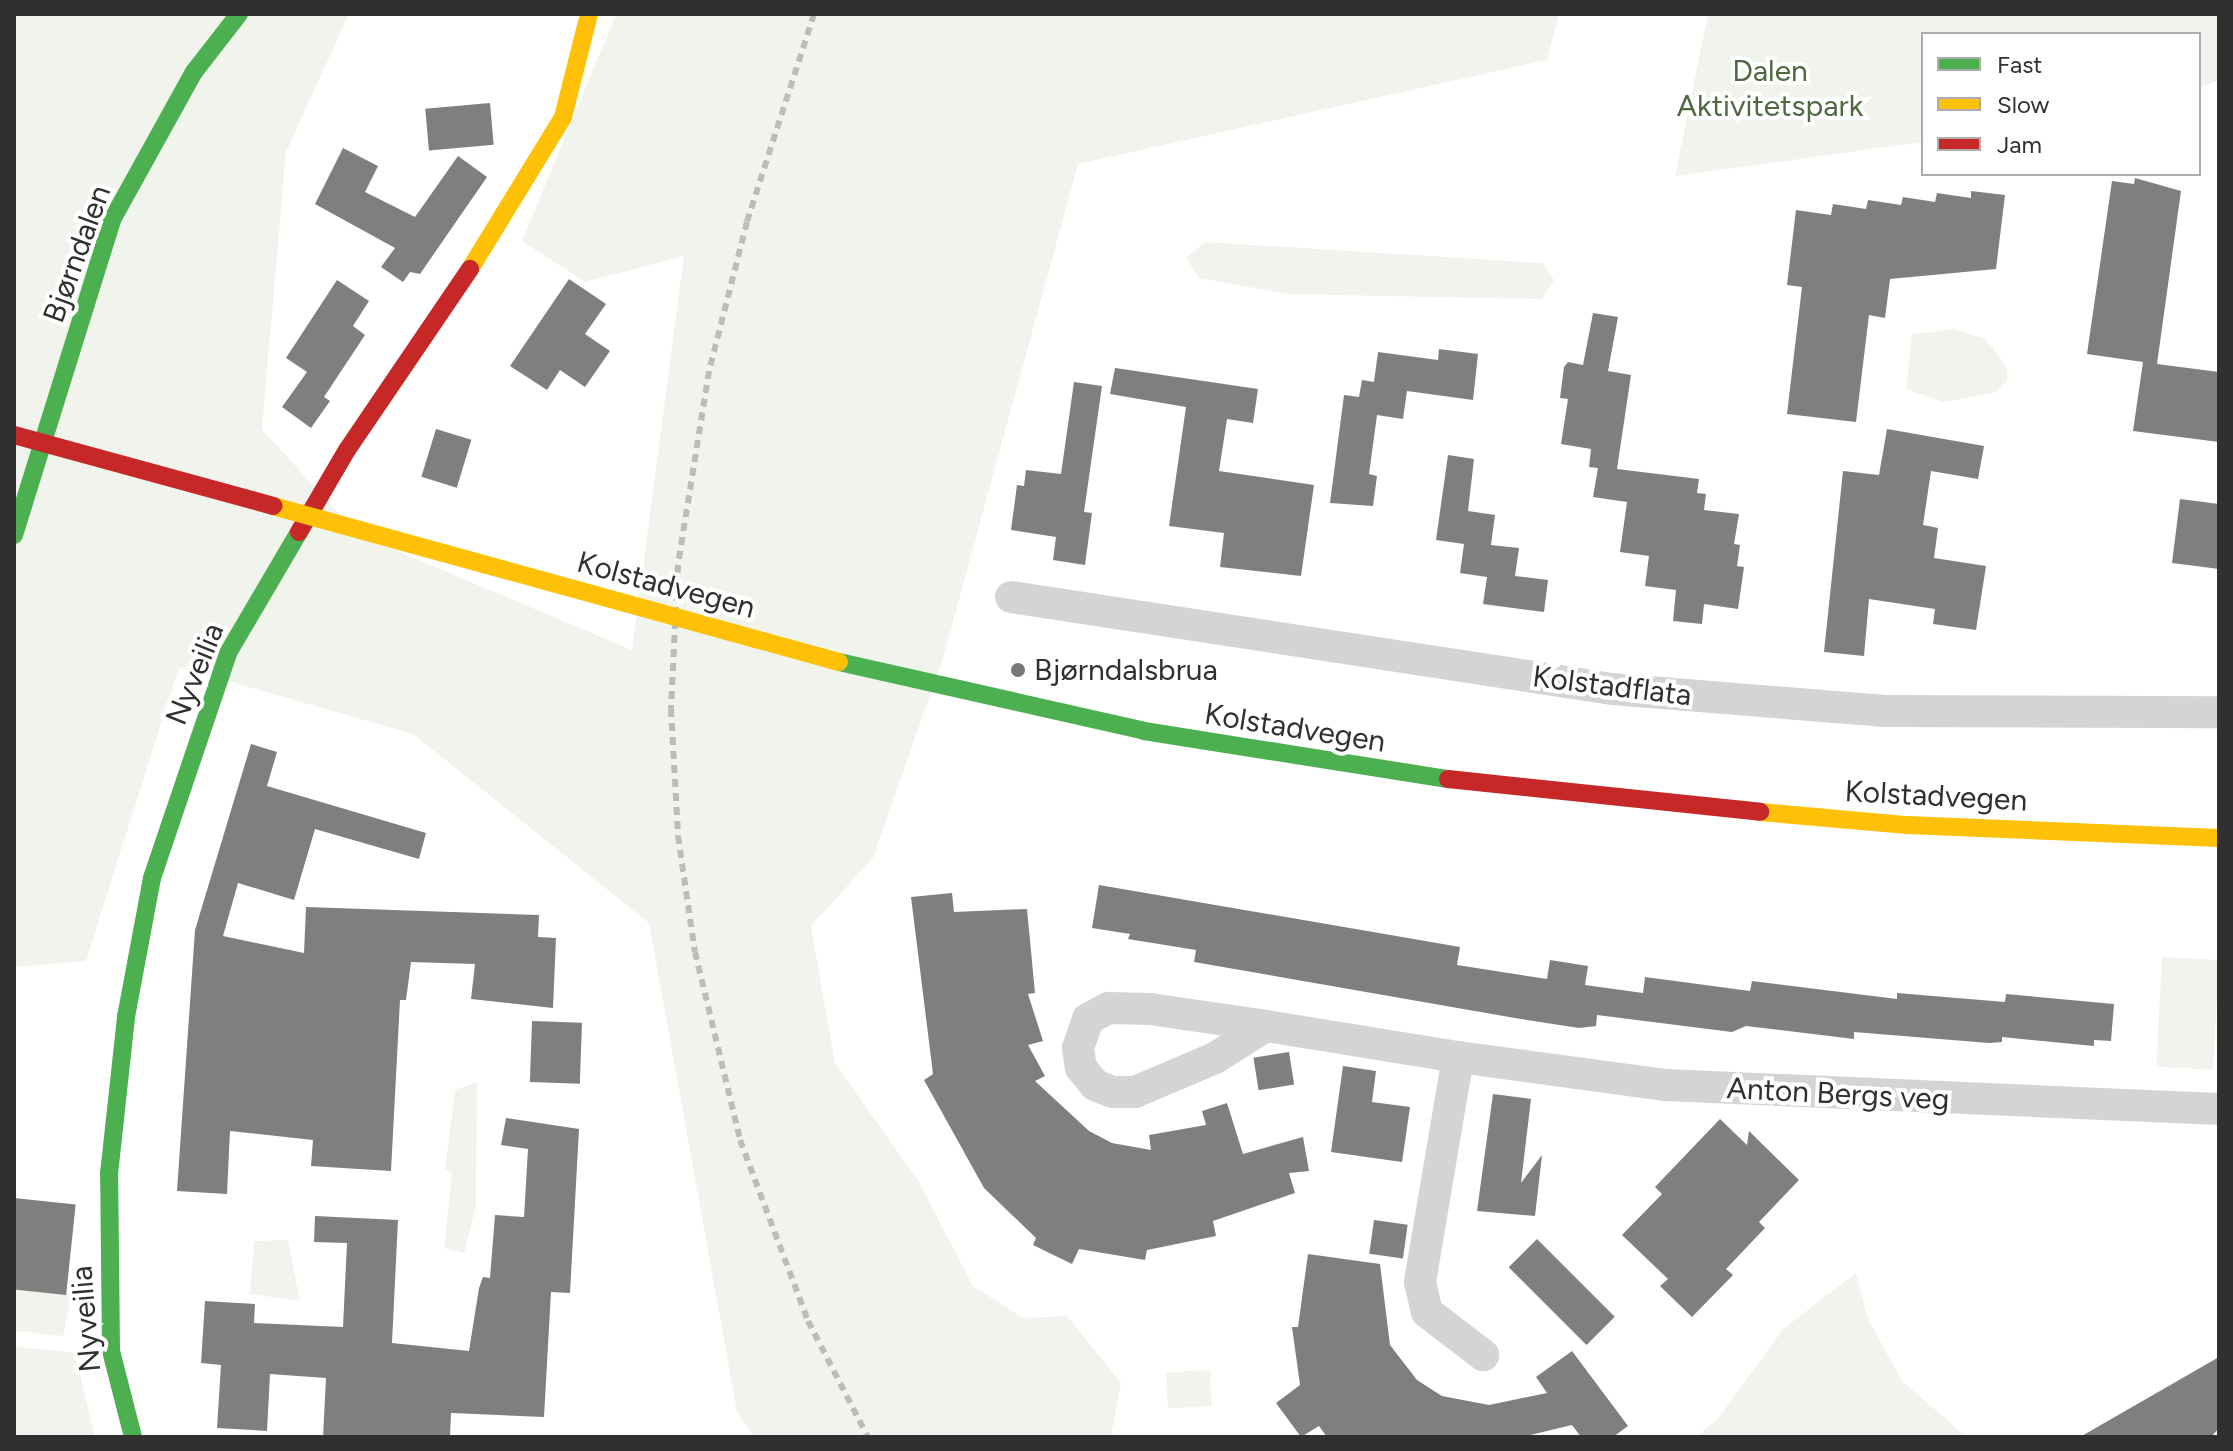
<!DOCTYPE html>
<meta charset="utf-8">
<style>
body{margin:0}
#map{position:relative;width:2233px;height:1451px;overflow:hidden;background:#fff;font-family:Figtree,sans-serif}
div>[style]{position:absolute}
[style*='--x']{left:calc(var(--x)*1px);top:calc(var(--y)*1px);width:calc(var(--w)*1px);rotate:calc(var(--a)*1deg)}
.green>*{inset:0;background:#f1f4ed;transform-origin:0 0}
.building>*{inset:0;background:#7f7f7f;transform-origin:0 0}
.street>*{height:32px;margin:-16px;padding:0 16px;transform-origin:16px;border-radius:16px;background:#d4d4d4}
.fast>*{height:18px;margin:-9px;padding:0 9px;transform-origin:9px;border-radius:9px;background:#4caf50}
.slow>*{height:18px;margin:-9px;padding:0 9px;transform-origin:9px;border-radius:9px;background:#ffc107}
.jam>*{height:18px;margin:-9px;padding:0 9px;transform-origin:9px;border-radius:9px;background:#c62828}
.rail>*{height:6px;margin-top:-3px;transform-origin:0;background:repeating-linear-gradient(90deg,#bcbcbc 0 8px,transparent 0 14px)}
.slow-bridge>*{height:18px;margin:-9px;padding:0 9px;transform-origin:9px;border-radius:9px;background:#ffc107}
.jam-bridge>*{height:18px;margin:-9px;padding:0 9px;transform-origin:9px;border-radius:9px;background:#c62828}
.dots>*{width:22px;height:22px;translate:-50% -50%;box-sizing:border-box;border:4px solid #fff;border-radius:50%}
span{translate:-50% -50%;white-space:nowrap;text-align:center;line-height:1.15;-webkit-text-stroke:8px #fff;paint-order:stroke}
.park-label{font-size:30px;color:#506840}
.street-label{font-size:30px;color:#303030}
.poi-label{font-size:30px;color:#303030}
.left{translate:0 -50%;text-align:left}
.frame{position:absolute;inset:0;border:16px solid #303030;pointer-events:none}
.legend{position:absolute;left:1921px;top:32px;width:280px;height:144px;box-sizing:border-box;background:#fff;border:2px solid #acacac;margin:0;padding:10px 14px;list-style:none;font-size:24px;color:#303030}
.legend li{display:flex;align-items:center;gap:16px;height:40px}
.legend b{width:40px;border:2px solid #acacac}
</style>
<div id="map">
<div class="green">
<i style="clip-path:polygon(14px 14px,349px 14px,286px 152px,262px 429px,357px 534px,632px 650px,684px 256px,585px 282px,522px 241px,616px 14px,1559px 14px,1547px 60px,1078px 164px,944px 655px,873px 858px,811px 926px,835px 1063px,919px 1182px,973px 1286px,1023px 1318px,1067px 1316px,1121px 1383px,1111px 1437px,754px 1437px,737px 1412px,649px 923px,413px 734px,179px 667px,86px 961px,14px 967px)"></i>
<i style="clip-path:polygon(1708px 14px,2219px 14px,2219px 80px,2199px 88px,2199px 34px,1923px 34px,1923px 142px,1675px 176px)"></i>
<i style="clip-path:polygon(1205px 242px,1542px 263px,1554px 280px,1542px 299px,1288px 294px,1199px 278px,1186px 258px)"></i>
<i style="clip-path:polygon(1953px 329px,1983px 338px,1995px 350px,2007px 369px,2007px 381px,1997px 392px,1944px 402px,1906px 389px,1912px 334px)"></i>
<i style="left:2162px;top:957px;width:57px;height:110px;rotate:3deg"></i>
<i style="clip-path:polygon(477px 1082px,476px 1207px,464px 1253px,444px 1248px,452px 1173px,445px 1169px,455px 1090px)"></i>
<i style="clip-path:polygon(288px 1240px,300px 1301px,250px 1294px,254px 1241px)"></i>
<i style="clip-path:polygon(1856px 1273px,1868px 1319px,1902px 1381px,1967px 1437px,1696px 1437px,1720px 1416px,1783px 1329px)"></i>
<i style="clip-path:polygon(14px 1287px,72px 1294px,63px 1336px,14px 1331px)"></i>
<i style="clip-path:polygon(14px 1346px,75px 1353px,95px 1437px,14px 1437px)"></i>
<i style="left:1210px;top:1370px;width:36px;height:44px;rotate:87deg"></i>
</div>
<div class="building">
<i style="left:490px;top:103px;width:42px;height:65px;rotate:85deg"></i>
<i style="clip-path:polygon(343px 148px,378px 166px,365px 192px,415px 217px,458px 156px,487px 177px,420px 274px,410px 272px,403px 282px,381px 267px,395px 248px,315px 204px)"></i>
<i style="clip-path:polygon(2135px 178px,2181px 191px,2157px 364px,2219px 372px,2219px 442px,2133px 431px,2143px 362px,2087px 354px,2112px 181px,2134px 184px)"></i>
<i style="clip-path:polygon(1971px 191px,2005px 195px,1996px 269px,1890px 279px,1885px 318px,1869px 315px,1856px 422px,1787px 414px,1802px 287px,1787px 285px,1796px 210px,1831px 215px,1833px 204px,1866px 209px,1868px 200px,1901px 205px,1903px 197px,1935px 202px,1937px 193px,1971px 198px)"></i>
<i style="clip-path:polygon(569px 279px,606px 304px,585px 334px,610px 351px,585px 387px,560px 370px,547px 390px,510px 366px)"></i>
<i style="clip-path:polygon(337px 280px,369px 301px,353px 326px,365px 335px,324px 397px,330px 401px,311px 428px,282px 407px,307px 372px,286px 358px)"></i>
<i style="clip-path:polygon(1593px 313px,1618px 317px,1608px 371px,1631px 375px,1617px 469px,1699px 479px,1697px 493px,1706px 494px,1704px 510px,1739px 514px,1734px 544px,1740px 545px,1737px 566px,1744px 567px,1738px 609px,1704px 604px,1702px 624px,1673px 621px,1676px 590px,1645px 586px,1649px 556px,1620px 552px,1627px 502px,1593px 497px,1598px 468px,1589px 467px,1591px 449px,1561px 444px,1568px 399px,1560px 398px,1564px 367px,1568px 362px,1583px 365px)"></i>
<i style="clip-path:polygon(1439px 349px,1478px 354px,1473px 400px,1407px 391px,1403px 419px,1377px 415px,1369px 474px,1377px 476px,1373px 506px,1330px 503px,1344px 395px,1359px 397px,1362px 380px,1374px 382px,1378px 352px,1438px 360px)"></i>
<i style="clip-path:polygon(1115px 368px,1258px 389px,1253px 423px,1227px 419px,1219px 471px,1314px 485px,1301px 576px,1220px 567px,1224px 533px,1169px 526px,1186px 407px,1110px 394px)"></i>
<i style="clip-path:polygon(1074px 382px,1102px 386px,1084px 512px,1092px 513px,1085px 565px,1053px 560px,1056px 537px,1011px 530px,1017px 485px,1024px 486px,1026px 470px,1061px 474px)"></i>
<i style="left:436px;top:429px;width:37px;height:50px;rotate:17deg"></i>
<i style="clip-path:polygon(1887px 429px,1984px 446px,1978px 479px,1931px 471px,1923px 525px,1938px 528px,1934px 558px,1986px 566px,1976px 630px,1933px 624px,1935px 609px,1869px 599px,1864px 656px,1824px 652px,1843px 471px,1879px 475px)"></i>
<i style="clip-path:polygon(1448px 455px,1474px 459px,1468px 511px,1495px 515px,1491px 545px,1519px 548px,1515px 576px,1548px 580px,1544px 612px,1483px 604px,1487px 577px,1460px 573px,1464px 544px,1436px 540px)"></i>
<i style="clip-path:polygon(2180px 499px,2219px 504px,2219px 569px,2172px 563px)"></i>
<i style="clip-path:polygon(251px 744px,277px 752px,267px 786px,426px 833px,419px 859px,315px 829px,294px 900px,238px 883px,223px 936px,304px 953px,306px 907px,539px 915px,538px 937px,556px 938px,553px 1008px,471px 999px,475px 964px,411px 962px,406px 1000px,400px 1000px,391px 1171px,311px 1166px,313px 1140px,230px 1131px,227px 1194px,177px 1191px,195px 930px)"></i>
<i style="clip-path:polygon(1099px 885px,1460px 947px,1457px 965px,1547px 979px,1550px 960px,1588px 966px,1585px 985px,1643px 993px,1645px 977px,1750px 991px,1752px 981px,1897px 999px,1897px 993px,2005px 1002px,2006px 994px,2114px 1004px,2111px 1041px,2094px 1040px,2094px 1046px,2002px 1037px,2002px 1042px,1989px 1043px,1854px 1032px,1854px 1039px,1746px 1026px,1732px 1032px,1597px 1015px,1596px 1026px,1579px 1028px,1515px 1018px,1194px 962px,1196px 950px,1128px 939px,1130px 934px,1092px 928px)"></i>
<i style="clip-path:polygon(952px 893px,954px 912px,1027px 909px,1035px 993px,1028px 994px,1043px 1041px,1028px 1045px,1045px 1076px,1035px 1081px,1089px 1131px,1112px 1143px,1151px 1150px,1149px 1135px,1206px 1125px,1202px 1111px,1227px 1103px,1243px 1154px,1303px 1137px,1309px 1171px,1289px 1173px,1295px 1193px,1213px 1221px,1216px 1236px,1147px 1250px,1145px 1260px,1079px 1249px,1072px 1264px,1033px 1245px,1036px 1238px,984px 1188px,924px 1080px,933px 1074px,911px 897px)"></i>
<i style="left:532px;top:1021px;width:50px;height:61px;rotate:2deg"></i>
<i style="left:1289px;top:1052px;width:33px;height:36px;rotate:81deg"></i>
<i style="clip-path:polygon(1343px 1066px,1376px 1071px,1372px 1102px,1410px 1107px,1402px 1162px,1331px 1152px)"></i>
<i style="clip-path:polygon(1493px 1094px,1531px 1099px,1521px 1183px,1542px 1155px,1535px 1216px,1477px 1211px)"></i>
<i style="clip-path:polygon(506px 1118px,579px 1129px,570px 1293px,551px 1292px,544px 1417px,451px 1413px,450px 1437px,323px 1437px,326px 1378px,270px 1374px,267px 1431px,217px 1428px,221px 1365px,201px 1363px,205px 1301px,255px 1304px,254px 1323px,343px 1327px,347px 1243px,314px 1242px,315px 1216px,398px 1220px,392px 1343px,469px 1351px,479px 1288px,483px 1277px,490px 1278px,495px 1215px,524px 1217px,528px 1149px,501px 1145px)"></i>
<i style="clip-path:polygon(1720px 1119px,1747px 1145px,1749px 1131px,1799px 1180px,1759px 1222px,1765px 1228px,1726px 1269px,1733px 1275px,1692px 1317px,1660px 1286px,1668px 1279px,1622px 1235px,1662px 1194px,1655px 1187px)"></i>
<i style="left:14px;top:1198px;width:62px;height:91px;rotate:6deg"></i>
<i style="left:1374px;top:1220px;width:34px;height:34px;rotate:8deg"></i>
<i style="left:1537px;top:1239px;width:110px;height:40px;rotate:45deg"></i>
<i style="clip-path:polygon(1308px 1254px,1380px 1264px,1390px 1345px,1417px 1380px,1442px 1396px,1489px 1405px,1547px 1393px,1536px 1377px,1572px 1351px,1628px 1426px,1613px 1437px,1581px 1437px,1572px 1425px,1522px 1437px,1327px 1437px,1319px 1426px,1301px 1437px,1276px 1403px,1300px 1385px,1292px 1327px,1298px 1327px)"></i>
<i style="clip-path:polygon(2219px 1357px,2219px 1428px,2211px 1437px,2080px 1437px)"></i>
</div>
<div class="street">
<i style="--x:1011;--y:597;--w:608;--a:8.7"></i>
<i style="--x:1612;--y:689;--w:274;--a:4.6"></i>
<i style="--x:1885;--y:711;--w:334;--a:0.2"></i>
<i style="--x:1266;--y:1026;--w:60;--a:147.9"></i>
<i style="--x:1215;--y:1058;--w:87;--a:157"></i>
<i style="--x:1135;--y:1092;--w:22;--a:180"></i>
<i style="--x:1113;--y:1092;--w:19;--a:-159"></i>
<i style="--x:1095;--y:1085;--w:22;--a:-129"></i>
<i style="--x:1081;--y:1068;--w:20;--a:-99"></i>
<i style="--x:1078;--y:1048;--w:31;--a:-71"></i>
<i style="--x:1088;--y:1019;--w:24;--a:-28"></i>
<i style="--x:1109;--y:1008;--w:41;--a:1.4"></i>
<i style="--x:1150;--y:1009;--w:117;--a:8.3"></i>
<i style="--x:1266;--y:1026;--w:194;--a:9.2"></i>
<i style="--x:1458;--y:1057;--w:210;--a:7.7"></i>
<i style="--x:1666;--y:1085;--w:554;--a:2.49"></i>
<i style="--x:1458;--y:1057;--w:228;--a:99.6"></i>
<i style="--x:1420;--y:1282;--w:31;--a:77"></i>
<i style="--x:1427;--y:1312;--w:71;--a:37.5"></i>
</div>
<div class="fast">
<i style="--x:14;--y:535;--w:332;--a:-72.7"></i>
<i style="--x:113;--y:218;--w:167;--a:-61"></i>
<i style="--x:194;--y:72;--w:73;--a:-52.2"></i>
<i style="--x:839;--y:662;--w:313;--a:12.7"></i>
<i style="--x:1144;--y:731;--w:308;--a:9"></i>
<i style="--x:133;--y:1437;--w:89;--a:-104.3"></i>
<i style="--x:111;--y:1351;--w:177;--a:-90.6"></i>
<i style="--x:109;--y:1174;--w:158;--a:-83.8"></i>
<i style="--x:126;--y:1017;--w:141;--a:-79.4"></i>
<i style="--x:152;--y:878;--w:237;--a:-71.3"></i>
<i style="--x:228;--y:653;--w:140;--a:-59.6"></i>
</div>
<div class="slow">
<i style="--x:470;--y:269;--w:178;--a:-58.5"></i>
<i style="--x:563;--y:117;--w:106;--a:-75.8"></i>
<i style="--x:1760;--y:812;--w:148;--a:5.1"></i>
<i style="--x:1907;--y:825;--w:312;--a:2.4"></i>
</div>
<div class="jam">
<i style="--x:299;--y:532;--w:95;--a:-59.7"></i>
<i style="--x:347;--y:450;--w:219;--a:-55.8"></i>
<i style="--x:1448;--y:779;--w:314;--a:6"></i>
</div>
<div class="rail">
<i style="--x:814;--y:14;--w:219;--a:107.9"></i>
<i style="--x:747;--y:222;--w:154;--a:104.3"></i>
<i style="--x:709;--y:371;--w:196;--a:99.1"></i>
<i style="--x:678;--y:565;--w:144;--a:92.8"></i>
<i style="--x:671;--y:709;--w:127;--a:86.8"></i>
<i style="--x:678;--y:836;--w:117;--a:81.7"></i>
<i style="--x:695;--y:952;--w:193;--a:76.5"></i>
<i style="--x:740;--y:1140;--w:193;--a:69.4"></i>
<i style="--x:808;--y:1321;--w:131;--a:62.7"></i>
</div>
<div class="slow-bridge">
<i style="--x:273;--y:506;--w:587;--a:15.41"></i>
</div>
<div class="jam-bridge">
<i style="--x:14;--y:435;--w:269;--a:15.3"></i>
</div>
<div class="dots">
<i style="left:1018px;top:670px;background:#787878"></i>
</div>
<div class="park-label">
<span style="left:1770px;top:88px">Dalen<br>Aktivitetspark</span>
</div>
<div class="street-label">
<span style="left:77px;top:254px;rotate:-70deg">Bjørndalen</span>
<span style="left:666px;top:585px;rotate:15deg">Kolstadvegen</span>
<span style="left:195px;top:674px;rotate:-68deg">Nyveilia</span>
<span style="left:1612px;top:686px;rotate:7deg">Kolstadflata</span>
<span style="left:1295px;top:728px;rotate:9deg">Kolstadvegen</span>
<span style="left:1936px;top:796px;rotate:3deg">Kolstadvegen</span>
<span style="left:1838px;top:1094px;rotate:3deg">Anton Bergs veg</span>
<span style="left:86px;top:1319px;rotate:-95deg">Nyveilia</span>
</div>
<div class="poi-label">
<span class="left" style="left:1034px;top:670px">Bjørndalsbrua</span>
</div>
<div class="frame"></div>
<ul class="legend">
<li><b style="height:10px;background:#4caf50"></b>Fast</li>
<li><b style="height:10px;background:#ffc107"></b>Slow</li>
<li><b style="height:10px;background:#c62828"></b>Jam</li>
</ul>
</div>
